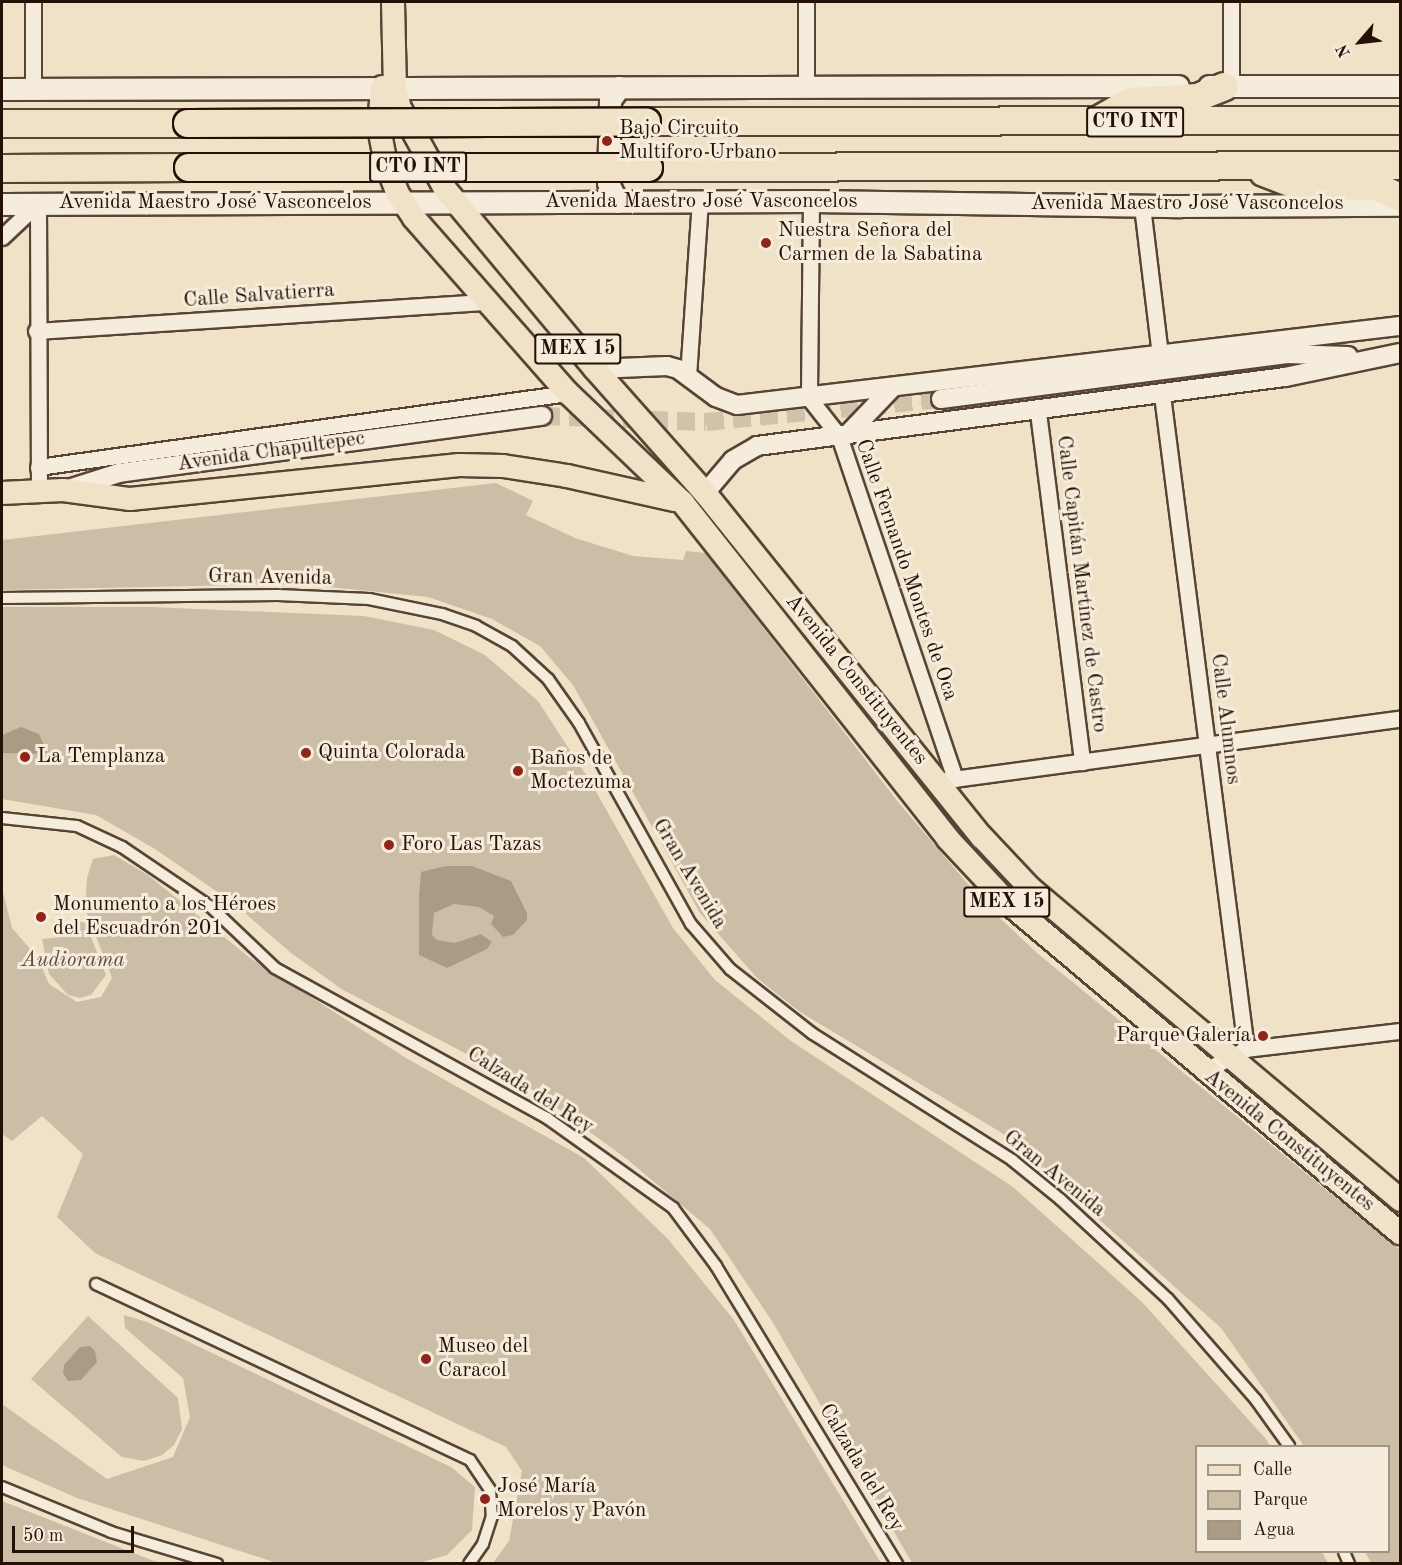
<!DOCTYPE html>
<meta charset="utf-8">
<style>
body{margin:0}
#map{position:relative;width:1402px;height:1565px;overflow:hidden;background:#efe2c7;font-family:"Old Standard TT",serif}
div>[style]{position:absolute}
[style*='--x']{left:calc(var(--x)*1px);top:calc(var(--y)*1px);width:calc(var(--w)*1px);rotate:calc(var(--a)*1deg)}
.green>*{inset:0;background:#ccbea6}
.water>*{inset:0;background:#aa9b85}
.tertiary-tunnel>*{height:18px;margin-top:-9px;transform-origin:0;background:repeating-linear-gradient(90deg,#d1c2aa 0 18px,transparent 0 27px)}
.roads{filter:drop-shadow(2px 0 #574436) drop-shadow(-2px 0 #574436) drop-shadow(0 2px #574436) drop-shadow(0 -2px #574436)}
.pedestrian>*{height:10px;margin:-5px;padding:0 5px;transform-origin:5px;border-radius:5px;background:#f5ecdb}
.minor>*{height:15px;margin:-7.5px;padding:0 7.5px;transform-origin:7.5px;border-radius:7.5px;background:#f5ecdb}
.tertiary>*{height:18px;margin:-9px;padding:0 9px;transform-origin:9px;border-radius:9px;background:#f5ecdb}
.secondary>*{height:21px;margin:-10.5px;padding:0 10.5px;transform-origin:10.5px;border-radius:10.5px;background:#f5ecdb}
.primary>*{height:22px;margin:-11px;padding:0 11px;transform-origin:11px;border-radius:11px;background:#efe2c7}
.motorway>*{height:27px;margin:-13.5px;padding:0 13.5px;transform-origin:13.5px;border-radius:13.5px;background:#efe2c7}
.bridges{filter:drop-shadow(2px 0 #241005) drop-shadow(-2px 0 #241005) drop-shadow(0 2px #241005) drop-shadow(0 -2px #241005)}
.motorway-bridge>*{height:27px;margin:-13.5px;padding:0 13.5px;transform-origin:13.5px;border-radius:13.5px;background:#efe2c7}
.dots>*{width:16px;height:16px;translate:-50% -50%;box-sizing:border-box;border:3px solid #f5ecdb;border-radius:50%}
span{translate:-50% -50%;white-space:nowrap;text-align:center;line-height:1.15;-webkit-text-stroke:6px #f5ecdb;paint-order:stroke}
.shield-label span{padding:2px 4px;background:#f5ecdb;border:2px solid;border-radius:4px;-webkit-text-stroke-width:0}
.shield-label{font-size:20px;color:#241005;font-weight:700}
.poi-label{font-size:21px;color:#241005}
.left{translate:0 -50%;text-align:left}
.right{translate:-100% -50%;text-align:right}
.street-label{font-size:21px;color:#241005}
.park-label{font-size:21px;color:#5f4d3d;font-style:italic}
.frame{position:absolute;inset:0;border:3px solid #241005;pointer-events:none}
.legend{position:absolute;left:1195px;top:1445px;width:195px;height:108px;box-sizing:border-box;background:#f5ecdb;border:2px solid #a19485;margin:0;padding:8px 10px;list-style:none;font-size:18px;color:#241005}
.legend li{display:flex;align-items:center;gap:12px;height:30px}
.legend b{width:30px;border:2px solid #a19485}
.north{position:absolute;left:1330px;top:12px;width:60px;height:60px;-webkit-text-stroke:4px #f5ecdb;paint-order:stroke;rotate:242deg;font-size:16px;font-weight:700;line-height:24px;text-align:center;color:#241005}
.north::after{content:'';display:block;margin:auto;width:21px;height:27px;background:#241005;clip-path:polygon(50% 0,100% 100%,50% 72%,0 100%)}
.scale{position:absolute;left:12px;top:1526px;width:122px;height:27px;box-sizing:border-box;border:3px solid #241005;border-top:0;padding-left:8px;font-size:18px;line-height:21px;white-space:nowrap;color:#241005;-webkit-text-stroke:4px #f5ecdb;paint-order:stroke}
</style>
<div id="map">
<div class="green">
<i style="clip-path:polygon(496px 483px,533px 501px,526px 515px,575px 538px,633px 556px,683px 560px,686px 551px,706px 553px,898px 802px,985px 904px,1037px 953px,1400px 1250px,1400px 1563px,1371px 1563px,1365px 1552px,1388px 1552px,1388px 1446px,1304px 1446px,1221px 1328px,1002px 1133px,800px 1012px,757px 978px,700px 913px,573px 685px,540px 646px,492px 619px,428px 597px,299px 584px,2px 590px,2px 540px)"></i>
<i style="clip-path:polygon(2px 607px,151px 607px,364px 616px,434px 630px,485px 655px,538px 701px,590px 781px,673px 928px,715px 980px,791px 1041px,1013px 1187px,1142px 1302px,1266px 1439px,1270px 1446px,1196px 1446px,1196px 1552px,1322px 1552px,1328px 1563px,912px 1563px,772px 1321px,710px 1229px,628px 1160px,523px 1083px,343px 990px,291px 953px,232px 902px,155px 849px,96px 815px,2px 799px)"></i>
<i style="clip-path:polygon(114px 855px,148px 875px,250px 958px,406px 1058px,584px 1158px,668px 1239px,734px 1320px,881px 1563px,493px 1563px,509px 1541px,522px 1471px,506px 1447px,95px 1253px,57px 1217px,83px 1154px,42px 1116px,12px 1141px,2px 1134px,2px 888px,12px 928px,38px 958px,49px 984px,77px 1002px,101px 997px,112px 978px,85px 908px,87px 878px,93px 859px)"></i>
<i style="clip-path:polygon(78px 922px,85px 922px,106px 975px,91px 995px,80px 998px,68px 995px,49px 974px,42px 939px,62px 937px)"></i>
<i style="clip-path:polygon(124px 1315px,147px 1322px,451px 1467px,475px 1487px,472px 1530px,447px 1555px,419px 1563px,277px 1563px,77px 1498px,2px 1465px,2px 1404px,107px 1479px,173px 1457px,190px 1417px,183px 1378px,125px 1328px)"></i>
<i style="clip-path:polygon(88px 1316px,178px 1398px,182px 1429px,174px 1445px,162px 1455px,144px 1461px,122px 1457px,31px 1379px)"></i>
<i style="clip-path:polygon(2px 1501px,154px 1561px,161px 1563px,2px 1563px)"></i>
</div>
<div class="water">
<i style="clip-path:polygon(21px 727px,39px 734px,48px 754px,2px 753px,2px 735px)"></i>
<i style="clip-path:polygon(446px 866px,472px 866px,511px 881px,527px 913px,527px 920px,513px 935px,503px 937px,491px 924px,494px 916px,479px 907px,454px 904px,434px 913px,432px 935px,437px 940px,455px 943px,481px 934px,492px 942px,487px 949px,447px 968px,419px 955px,419px 896px,421px 872px)"></i>
<i style="clip-path:polygon(90px 1346px,95px 1351px,97px 1362px,81px 1380px,68px 1381px,63px 1373px,64px 1365px,80px 1347px)"></i>
</div>
<div class="tertiary-tunnel">
<i style="--x:542;--y:416;--w:164;--a:2.1"></i>
<i style="--x:706;--y:422;--w:236;--a:-5.6"></i>
</div>
<div class="roads">
<div class="pedestrian">
<i style="--x:2;--y:598;--w:276;--a:-0.6"></i>
<i style="--x:278;--y:595;--w:91;--a:2.5"></i>
<i style="--x:369;--y:599;--w:75;--a:11.6"></i>
<i style="--x:442;--y:614;--w:36;--a:19"></i>
<i style="--x:476;--y:626;--w:41;--a:29.1"></i>
<i style="--x:512;--y:646;--w:49;--a:42.5"></i>
<i style="--x:548;--y:679;--w:54;--a:54.8"></i>
<i style="--x:579;--y:723;--w:230;--a:60.9"></i>
<i style="--x:691;--y:924;--w:60;--a:49.1"></i>
<i style="--x:730;--y:969;--w:105;--a:38.1"></i>
<i style="--x:813;--y:1034;--w:236;--a:32.3"></i>
<i style="--x:1012;--y:1160;--w:62;--a:39.1"></i>
<i style="--x:1060;--y:1199;--w:147;--a:42.8"></i>
<i style="--x:1168;--y:1299;--w:134;--a:48.9"></i>
<i style="--x:1256;--y:1400;--w:57;--a:54.3"></i>
<i style="--x:2;--y:818;--w:75;--a:6.1"></i>
<i style="--x:77;--y:826;--w:50;--a:25"></i>
<i style="--x:122;--y:847;--w:107;--a:34"></i>
<i style="--x:211;--y:907;--w:88;--a:43.6"></i>
<i style="--x:275;--y:968;--w:311;--a:28.9"></i>
<i style="--x:547;--y:1118;--w:155;--a:35.5"></i>
<i style="--x:673;--y:1208;--w:72;--a:53.4"></i>
<i style="--x:716;--y:1266;--w:349;--a:58.7"></i>
<i style="--x:96;--y:1284;--w:413;--a:25.2"></i>
<i style="--x:470;--y:1460;--w:36;--a:56"></i>
<i style="--x:490;--y:1490;--w:26;--a:86"></i>
<i style="--x:492;--y:1516;--w:29;--a:108"></i>
<i style="--x:483;--y:1544;--w:24;--a:125"></i>
<i style="--x:2;--y:1487;--w:118;--a:22.4"></i>
<i style="--x:111;--y:1532;--w:111;--a:16.8"></i>
<i style="--x:1344;--y:1552;--w:13;--a:67"></i>
</div>
<div class="minor">
<i style="--x:33;--y:2;--w:87;--a:90"></i>
<i style="--x:1231;--y:2;--w:84;--a:90"></i>
<i style="--x:806;--y:86;--w:84;--a:-90"></i>
<i style="--x:811;--y:201;--w:197;--a:90.6"></i>
<i style="--x:809;--y:398;--w:48;--a:51.7"></i>
<i style="--x:839;--y:436;--w:362;--a:71.3"></i>
<i style="--x:38;--y:203;--w:288;--a:89.8"></i>
<i style="--x:1142;--y:206;--w:150;--a:83.1"></i>
<i style="--x:2;--y:237;--w:50;--a:-43.4"></i>
<i style="--x:36;--y:331;--w:449;--a:-3.7"></i>
<i style="--x:688;--y:376;--w:174;--a:-86.1"></i>
<i style="--x:1162;--y:395;--w:659;--a:82.68"></i>
<i style="--x:1038;--y:412;--w:353;--a:82.8"></i>
<i style="--x:38;--y:467;--w:535;--a:-7.95"></i>
<i style="--x:946;--y:780;--w:458;--a:-7.7"></i>
<i style="--x:1204;--y:1071;--w:47;--a:-27.6"></i>
<i style="--x:1246;--y:1049;--w:155;--a:-6.7"></i>
</div>
<div class="tertiary">
<i style="--x:595;--y:369;--w:72;--a:-2.4"></i>
<i style="--x:667;--y:366;--w:11;--a:15"></i>
<i style="--x:678;--y:369;--w:47;--a:36.4"></i>
<i style="--x:716;--y:397;--w:22;--a:21"></i>
<i style="--x:737;--y:405;--w:668;--a:-6.8"></i>
<i style="--x:941;--y:399;--w:349;--a:-7.4"></i>
<i style="--x:1287;--y:354;--w:61;--a:1.9"></i>
<i style="--x:847;--y:435;--w:65;--a:-46.2"></i>
<i style="--x:65;--y:490;--w:57;--a:-17.5"></i>
<i style="--x:119;--y:473;--w:427;--a:-7.7"></i>
<i style="--x:705;--y:493;--w:43;--a:-49.7"></i>
<i style="--x:733;--y:460;--w:28;--a:-30"></i>
<i style="--x:757;--y:446;--w:532;--a:-7.45"></i>
<i style="--x:1285;--y:377;--w:117;--a:-11.8"></i>
</div>
<div class="secondary">
<i style="--x:1209;--y:86;--w:191;--a:0"></i>
<i style="--x:2;--y:89;--w:1176;--a:-0.15"></i>
<i style="--x:617;--y:202;--w:21;--a:-115"></i>
<i style="--x:608;--y:183;--w:83;--a:-88.6"></i>
<i style="--x:610;--y:100;--w:16;--a:-55"></i>
<i style="--x:2;--y:204;--w:809;--a:-0.21"></i>
<i style="--x:811;--y:201;--w:370;--a:0.8"></i>
<i style="--x:1181;--y:206;--w:219;--a:-0.3"></i>
</div>
<div class="primary">
<i style="--x:393;--y:2;--w:85;--a:88.7"></i>
<i style="--x:395;--y:87;--w:22;--a:77"></i>
<i style="--x:400;--y:108;--w:93;--a:60.9"></i>
<i style="--x:445;--y:189;--w:234;--a:50.2"></i>
<i style="--x:595;--y:369;--w:166;--a:48.4"></i>
<i style="--x:705;--y:493;--w:442;--a:51.2"></i>
<i style="--x:982;--y:837;--w:70;--a:46.7"></i>
<i style="--x:1030;--y:888;--w:484;--a:40.1"></i>
<i style="--x:382;--y:87;--w:41;--a:94.2"></i>
<i style="--x:379;--y:128;--w:36;--a:79"></i>
<i style="--x:386;--y:163;--w:33;--a:69"></i>
<i style="--x:398;--y:194;--w:29;--a:56"></i>
<i style="--x:414;--y:218;--w:233;--a:48.7"></i>
<i style="--x:568;--y:393;--w:159;--a:43.7"></i>
<i style="--x:683;--y:503;--w:428;--a:51.7"></i>
<i style="--x:948;--y:839;--w:86;--a:46.9"></i>
<i style="--x:1007;--y:902;--w:514;--a:40.11"></i>
<i style="--x:2;--y:493;--w:61;--a:-2.8"></i>
<i style="--x:63;--y:490;--w:68;--a:7.7"></i>
<i style="--x:130;--y:499;--w:331;--a:-5.9"></i>
<i style="--x:459;--y:465;--w:44;--a:1.3"></i>
<i style="--x:503;--y:466;--w:65;--a:8.9"></i>
<i style="--x:567;--y:476;--w:110;--a:12.6"></i>
</div>
<div class="motorway">
<i style="--x:646;--y:121;--w:754;--a:-0.08"></i>
<i style="--x:1095;--y:121;--w:40;--a:-29.7"></i>
<i style="--x:1130;--y:101;--w:67;--a:-3.4"></i>
<i style="--x:1197;--y:97;--w:29;--a:-22"></i>
<i style="--x:2;--y:123;--w:185;--a:0"></i>
<i style="--x:648;--y:167;--w:752;--a:-0.15"></i>
<i style="--x:2;--y:168;--w:186;--a:-0.3"></i>
<i style="--x:1263;--y:172;--w:36;--a:21"></i>
<i style="--x:1297;--y:185;--w:79;--a:0.7"></i>
<i style="--x:1376;--y:186;--w:26;--a:25"></i>
</div>
</div>
<div class="bridges">
<div class="motorway-bridge">
<i style="--x:187;--y:123;--w:459;--a:-0.2"></i>
<i style="--x:188;--y:167;--w:460;--a:0"></i>
</div>
</div>
<div class="dots">
<i style="left:607px;top:141px;background:#8f2418"></i>
<i style="left:766px;top:243px;background:#8f2418"></i>
<i style="left:306px;top:753px;background:#8f2418"></i>
<i style="left:25px;top:757px;background:#8f2418"></i>
<i style="left:518px;top:771px;background:#8f2418"></i>
<i style="left:389px;top:845px;background:#8f2418"></i>
<i style="left:41px;top:917px;background:#8f2418"></i>
<i style="left:1263px;top:1036px;background:#8f2418"></i>
<i style="left:426px;top:1359px;background:#8f2418"></i>
<i style="left:485px;top:1499px;background:#8f2418"></i>
</div>
<div class="shield-label">
<span style="left:1135px;top:122px">CTO INT</span>
<span style="left:418px;top:167px">CTO INT</span>
<span style="left:578px;top:349px">MEX 15</span>
<span style="left:1007px;top:902px">MEX 15</span>
</div>
<div class="poi-label">
<span class="left" style="left:619px;top:141px">Bajo Circuito<br>Multiforo Urbano</span>
<span class="left" style="left:778px;top:243px">Nuestra Señora del<br>Carmen de la Sabatina</span>
<span class="left" style="left:318px;top:753px">Quinta Colorada</span>
<span class="left" style="left:37px;top:757px">La Templanza</span>
<span class="left" style="left:530px;top:771px">Baños de<br>Moctezuma</span>
<span class="left" style="left:401px;top:845px">Foro Las Tazas</span>
<span class="left" style="left:53px;top:917px">Monumento a los Héroes<br>del Escuadrón 201</span>
<span class="right" style="left:1251px;top:1036px">Parque Galería</span>
<span class="left" style="left:438px;top:1359px">Museo del<br>Caracol</span>
<span class="left" style="left:497px;top:1499px">José María<br>Morelos y Pavón</span>
</div>
<div class="street-label">
<span style="left:701px;top:202px">Avenida Maestro José Vasconcelos</span>
<span style="left:215px;top:203px">Avenida Maestro José Vasconcelos</span>
<span style="left:1187px;top:204px">Avenida Maestro José Vasconcelos</span>
<span style="left:259px;top:296px;rotate:-4deg">Calle Salvatierra</span>
<span style="left:271px;top:452px;rotate:-8deg">Avenida Chapultepec</span>
<span style="left:906px;top:570px;rotate:71deg">Calle Fernando Montes de Oca</span>
<span style="left:270px;top:578px;rotate:1deg">Gran Avenida</span>
<span style="left:1081px;top:584px;rotate:83deg">Calle Capitán Martínez de Castro</span>
<span style="left:856px;top:680px;rotate:51deg">Avenida Constituyentes</span>
<span style="left:1225px;top:719px;rotate:83deg">Calle Alumnos</span>
<span style="left:689px;top:874px;rotate:59deg">Gran Avenida</span>
<span style="left:530px;top:1091px;rotate:32deg">Calzada del Rey</span>
<span style="left:1289px;top:1141px;rotate:39deg">Avenida Constituyentes</span>
<span style="left:1054px;top:1174px;rotate:39deg">Gran Avenida</span>
<span style="left:861px;top:1468px;rotate:59deg">Calzada del Rey</span>
</div>
<div class="park-label">
<span style="left:73px;top:961px">Audiorama</span>
</div>
<div class="frame"></div>
<ul class="legend">
<li><b style="height:8px;background:#efe2c7"></b>Calle</li>
<li><b style="height:16px;background:#ccbea6"></b>Parque</li>
<li><b style="height:16px;background:#aa9b85"></b>Agua</li>
</ul>
<div class="north">N</div>
<div class="scale">50 m</div>
</div>
